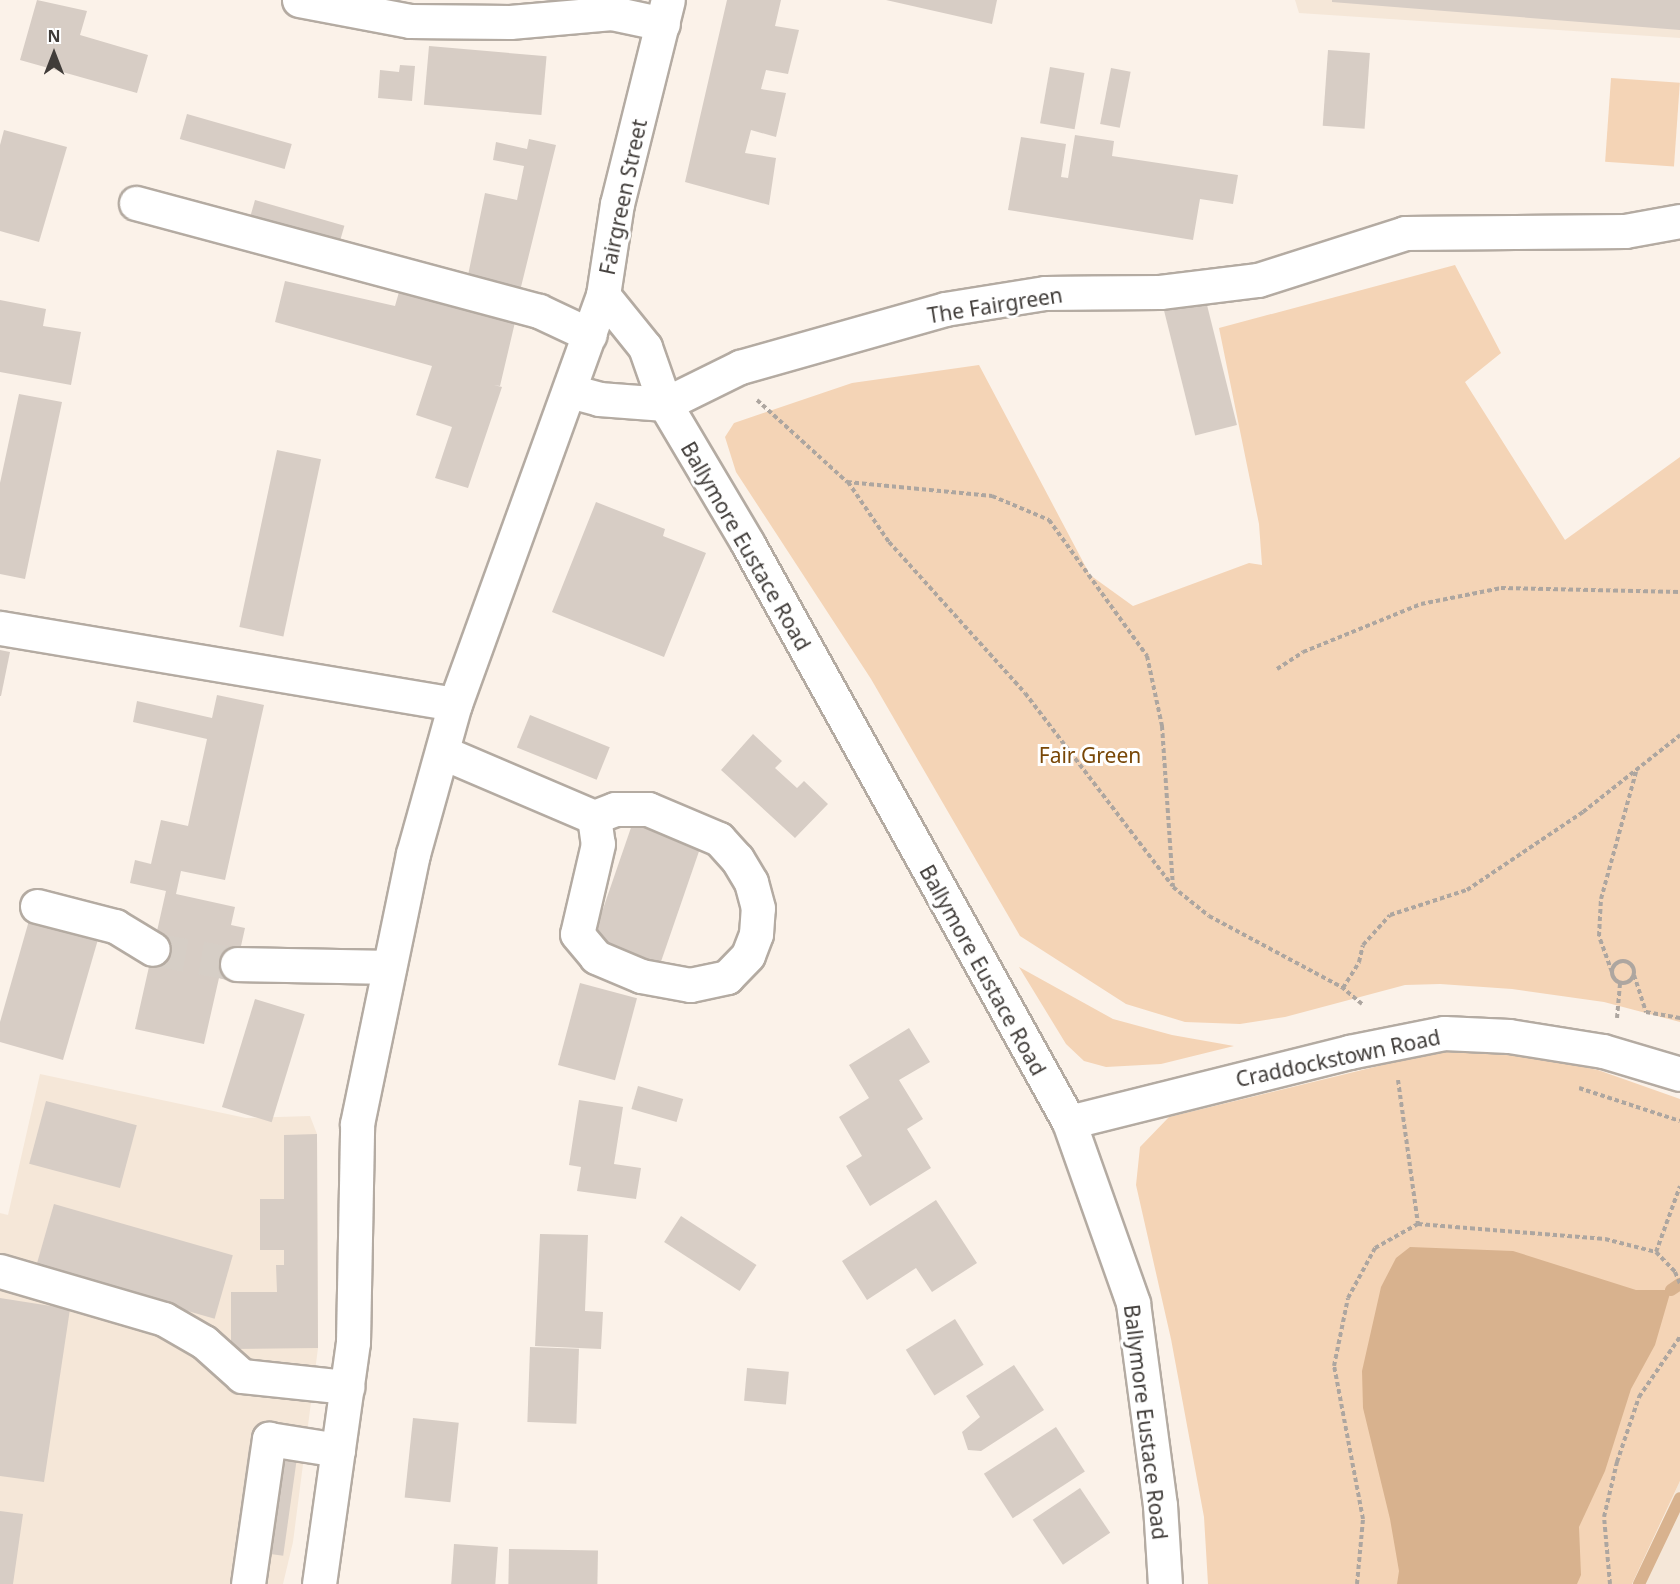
<!DOCTYPE html>
<style>
body{margin:0}
#map{position:relative;width:1680px;height:1584px;overflow:hidden;background:#fbf2e9;font-family:"Noto Sans",sans-serif}
div>[style]{position:absolute}
[style*='--x']{left:calc(var(--x)*1px);top:calc(var(--y)*1px);width:calc(var(--w)*1px);rotate:calc(var(--a)*1deg)}
.built>*{inset:0;background:#f5e7d8}
.green>*{inset:0;background:#f4d4b6;transform-origin:0 0}
.water>*{inset:0;background:#d8b28e}
.stream>*{height:12px;margin:-6px;padding:0 6px;transform-origin:6px;border-radius:6px;background:#d8b28e}
.building>*{inset:0;background:#d7cdc5;transform-origin:0 0}
.minor-tunnel>*{height:33px;margin-top:-16.5px;transform-origin:0;background:repeating-linear-gradient(90deg,#d6cec6 0 33px,transparent 0 49px)}
.path>*{height:4px;margin-top:-2px;transform-origin:0;background:repeating-linear-gradient(90deg,#ada6a0 0 4.5px,transparent 0 7.5px)}
.path>.ring{margin:-2px;padding:0;box-sizing:content-box;background:none;border:4px solid #ada6a0;border-radius:50%}
.roads{filter:drop-shadow(2px 0 #b4aba2) drop-shadow(-2px 0 #b4aba2) drop-shadow(0 2px #b4aba2) drop-shadow(0 -2px #b4aba2)}
.minor>*{height:33px;margin:-16.5px;padding:0 16.5px;transform-origin:16.5px;border-radius:16.5px;background:#fff}
.major>*{height:33px;margin:-16.5px;padding:0 16.5px;transform-origin:16.5px;border-radius:16.5px;background:#fff}
span{translate:-50% -50%;white-space:nowrap;text-align:center;line-height:1.15;-webkit-text-stroke:6px #fff;paint-order:stroke}
.street-label{font-size:21px;color:#403c39}
.park-label{font-size:21px;color:#784707}
.north{position:absolute;left:24px;top:24px;width:60px;height:60px;-webkit-text-stroke:4px #fff;paint-order:stroke;rotate:0deg;font-size:16px;font-weight:700;line-height:24px;text-align:center;color:#403c39}
.north::after{content:'';display:block;margin:auto;width:21px;height:27px;background:#403c39;clip-path:polygon(50% 0,100% 100%,50% 72%,0 100%)}
</style>
<div id="map">
<div class="built">
<i style="clip-path:polygon(1295px 0,1680px 0,1680px 38px,1299px 13px)"></i>
<i style="clip-path:polygon(40px 1074px,246px 1118px,310px 1116px,317px 1134px,318px 1348px,293px 1542px,283px 1584px,0 1584px,0 1213px,8px 1215px)"></i>
<i style="clip-path:polygon(1680px 1481px,1680px 1584px,1632px 1584px,1661px 1523px)"></i>
</div>
<div class="green">
<i style="left:1611px;top:78px;width:69px;height:84px;rotate:4deg"></i>
<i style="clip-path:polygon(1455px 265px,1501px 353px,1465px 382px,1565px 540px,1680px 457px,1680px 1022px,1604px 1002px,1512px 989px,1440px 984px,1405px 985px,1285px 1017px,1240px 1024px,1185px 1022px,1126px 1004px,1020px 936px,871px 679px,736px 472px,725px 437px,734px 423px,852px 383px,979px 365px,1090px 575px,1133px 606px,1249px 563px,1262px 565px,1259px 524px,1219px 328px)"></i>
<i style="clip-path:polygon(1019px 967px,1113px 1019px,1172px 1035px,1234px 1046px,1161px 1064px,1106px 1067px,1084px 1061px,1066px 1044px)"></i>
<i style="clip-path:polygon(1444px 1050px,1508px 1051px,1598px 1070px,1680px 1099px,1680px 1481px,1632px 1584px,1208px 1584px,1204px 1517px,1171px 1339px,1136px 1185px,1140px 1147px,1169px 1117px)"></i>
</div>
<div class="water">
<i style="clip-path:polygon(1410px 1247px,1513px 1251px,1636px 1290px,1671px 1290px,1655px 1345px,1631px 1389px,1605px 1471px,1579px 1527px,1581px 1575px,1577px 1584px,1397px 1584px,1399px 1571px,1390px 1519px,1363px 1408px,1362px 1371px,1381px 1287px,1396px 1258px)"></i>
</div>
<div class="stream">
<i style="--x:1671;--y:1290;--w:11;--a:-34"></i>
<i style="--x:1639;--y:1584;--w:95;--a:-64.5"></i>
</div>
<div class="building">
<i style="clip-path:polygon(37px 0,87px 11px,80px 35px,148px 55px,137px 93px,20px 60px)"></i>
<i style="clip-path:polygon(727px 0,781px 0,775px 26px,799px 30px,788px 74px,766px 70px,761px 89px,786px 93px,776px 137px,751px 130px,745px 153px,776px 158px,769px 205px,685px 182px)"></i>
<i style="clip-path:polygon(886px 0,997px 0,992px 24px)"></i>
<i style="clip-path:polygon(1332px 0,1680px 0,1680px 30px,1332px 2px)"></i>
<i style="left:429px;top:46px;width:118px;height:59px;rotate:5deg"></i>
<i style="left:1328px;top:50px;width:42px;height:76px;rotate:4deg"></i>
<i style="clip-path:polygon(400px 65px,415px 66px,412px 101px,378px 98px,380px 70px,399px 72px)"></i>
<i style="left:1050px;top:67px;width:35px;height:57px;rotate:10deg"></i>
<i style="left:1111px;top:68px;width:20px;height:57px;rotate:11deg"></i>
<i style="left:187px;top:114px;width:109px;height:26px;rotate:16deg"></i>
<i style="clip-path:polygon(4px 130px,67px 147px,39px 242px,0 231px,0 145px)"></i>
<i style="clip-path:polygon(1075px 135px,1114px 141px,1112px 156px,1238px 175px,1233px 204px,1200px 199px,1193px 240px,1008px 210px,1021px 137px,1066px 144px,1061px 177px,1068px 178px)"></i>
<i style="clip-path:polygon(529px 139px,556px 145px,520px 291px,467px 280px,485px 193px,517px 200px,524px 166px,493px 160px,496px 142px,527px 149px)"></i>
<i style="left:255px;top:200px;width:93px;height:22px;rotate:16deg"></i>
<i style="clip-path:polygon(285px 281px,395px 306px,399px 292px,516px 318px,500px 386px,494px 385px,502px 387px,468px 488px,435px 478px,452px 427px,416px 415px,432px 366px,275px 322px)"></i>
<i style="left:1205px;top:297px;width:132px;height:43px;rotate:76deg"></i>
<i style="clip-path:polygon(0 300px,46px 309px,43px 326px,81px 332px,71px 385px,0 372px)"></i>
<i style="clip-path:polygon(19px 394px,62px 402px,25px 579px,0 574px,0 483px)"></i>
<i style="left:277px;top:450px;width:45px;height:181px;rotate:12deg"></i>
<i style="clip-path:polygon(596px 502px,665px 529px,663px 536px,706px 553px,664px 657px,552px 612px)"></i>
<i style="clip-path:polygon(0 650px,10px 652px,1px 696px,0 696px)"></i>
<i style="clip-path:polygon(217px 695px,264px 705px,225px 880px,181px 871px,176px 894px,235px 907px,231px 925px,245px 928px,233px 982px,219px 978px,204px 1044px,135px 1029px,166px 891px,130px 883px,135px 860px,151px 864px,161px 820px,188px 826px,207px 739px,133px 722px,137px 701px,212px 718px)"></i>
<i style="left:530px;top:715px;width:86px;height:35px;rotate:22deg"></i>
<i style="clip-path:polygon(753px 734px,782px 761px,775px 768px,797px 788px,804px 781px,828px 804px,795px 838px,721px 770px)"></i>
<i style="left:635px;top:816px;width:72px;height:132px;rotate:19deg"></i>
<i style="clip-path:polygon(30px 917px,99px 936px,63px 1060px,0 1042px,0 1022px)"></i>
<i style="left:580px;top:983px;width:59px;height:85px;rotate:15deg"></i>
<i style="left:255px;top:999px;width:52px;height:113px;rotate:17deg"></i>
<i style="clip-path:polygon(909px 1028px,930px 1062px,899px 1080px,923px 1119px,907px 1129px,931px 1168px,870px 1206px,846px 1166px,862px 1156px,839px 1117px,869px 1098px,849px 1065px)"></i>
<i style="left:638px;top:1086px;width:47px;height:24px;rotate:16deg"></i>
<i style="clip-path:polygon(579px 1100px,623px 1107px,614px 1164px,641px 1168px,636px 1199px,577px 1191px,581px 1167px,569px 1165px)"></i>
<i style="left:46px;top:1101px;width:94px;height:65px;rotate:15deg"></i>
<i style="clip-path:polygon(317px 1134px,318px 1348px,231px 1349px,231px 1292px,277px 1292px,276px 1265px,284px 1265px,284px 1250px,260px 1250px,260px 1199px,284px 1199px,284px 1135px)"></i>
<i style="clip-path:polygon(936px 1200px,977px 1263px,932px 1292px,916px 1268px,867px 1300px,842px 1261px)"></i>
<i style="left:54px;top:1204px;width:186px;height:66px;rotate:16deg"></i>
<i style="left:681px;top:1216px;width:90px;height:31px;rotate:33deg"></i>
<i style="clip-path:polygon(540px 1234px,588px 1235px,585px 1311px,603px 1312px,601px 1349px,535px 1346px)"></i>
<i style="clip-path:polygon(0 1298px,70px 1309px,44px 1482px,0 1476px)"></i>
<i style="left:955px;top:1319px;width:54px;height:58px;rotate:58deg"></i>
<i style="left:530px;top:1347px;width:49px;height:75px;rotate:2deg"></i>
<i style="clip-path:polygon(1014px 1365px,1044px 1410px,981px 1451px,968px 1450px,962px 1432px,980px 1417px,966px 1396px)"></i>
<i style="left:747px;top:1368px;width:42px;height:33px;rotate:5deg"></i>
<i style="left:413px;top:1418px;width:46px;height:80px;rotate:6deg"></i>
<i style="left:1056px;top:1427px;width:53px;height:86px;rotate:57deg"></i>
<i style="left:249px;top:1447px;width:49px;height:103px;rotate:8deg"></i>
<i style="left:1080px;top:1488px;width:54px;height:57px;rotate:56deg"></i>
<i style="clip-path:polygon(0 1511px,23px 1514px,13px 1584px,0 1584px)"></i>
<i style="left:454px;top:1544px;width:44px;height:40px;rotate:4deg"></i>
<i style="left:509px;top:1549px;width:89px;height:35px;rotate:1deg"></i>
</div>
<div class="minor-tunnel">
<i style="--x:153;--y:949;--w:85;--a:10.1"></i>
</div>
<div class="path">
<i style="--x:757;--y:400;--w:122;--a:42.3"></i>
<i style="--x:847;--y:482;--w:146;--a:5.5"></i>
<i style="--x:992;--y:496;--w:62;--a:22.8"></i>
<i style="--x:1049;--y:520;--w:168;--a:54.2"></i>
<i style="--x:1147;--y:656;--w:72;--a:77.9"></i>
<i style="--x:1162;--y:726;--w:161;--a:86.1"></i>
<i style="--x:1173;--y:887;--w:46;--a:38.9"></i>
<i style="--x:1209;--y:916;--w:152;--a:28.2"></i>
<i style="--x:848;--y:482;--w:73;--a:55.7"></i>
<i style="--x:889;--y:542;--w:203;--a:48"></i>
<i style="--x:1025;--y:693;--w:242;--a:52.6"></i>
<i style="--x:1277;--y:669;--w:31;--a:-33"></i>
<i style="--x:1303;--y:652;--w:127;--a:-22.1"></i>
<i style="--x:1421;--y:604;--w:82;--a:-11.3"></i>
<i style="--x:1501;--y:588;--w:179;--a:1.3"></i>
<i class="ring" style="left:1612px;top:961px;width:18px;height:18px"></i>
<i style="--x:1612;--y:972;--w:38;--a:-110"></i>
<i style="--x:1599;--y:936;--w:37;--a:-87"></i>
<i style="--x:1601;--y:899;--w:132;--a:-74.6"></i>
<i style="--x:1634;--y:975;--w:39;--a:72"></i>
<i style="--x:1646;--y:1012;--w:35;--a:10"></i>
<i style="--x:1362;--y:1004;--w:25;--a:-140"></i>
<i style="--x:1343;--y:988;--w:31;--a:-58"></i>
<i style="--x:1359;--y:962;--w:17;--a:-77"></i>
<i style="--x:1363;--y:945;--w:40;--a:-48"></i>
<i style="--x:1390;--y:915;--w:81;--a:-18"></i>
<i style="--x:1467;--y:890;--w:140;--a:-33.9"></i>
<i style="--x:1583;--y:812;--w:124;--a:-38.4"></i>
<i style="--x:1617;--y:1018;--w:35;--a:-85"></i>
<i style="--x:1398;--y:1080;--w:145;--a:82.1"></i>
<i style="--x:1579;--y:1088;--w:106;--a:18.1"></i>
<i style="--x:1656;--y:1252;--w:70;--a:-70"></i>
<i style="--x:1357;--y:1584;--w:65;--a:-84.7"></i>
<i style="--x:1363;--y:1519;--w:156;--a:-100.7"></i>
<i style="--x:1334;--y:1366;--w:69;--a:-78.4"></i>
<i style="--x:1348;--y:1298;--w:57;--a:-61.6"></i>
<i style="--x:1375;--y:1248;--w:49;--a:-29.2"></i>
<i style="--x:1418;--y:1224;--w:188;--a:4.6"></i>
<i style="--x:1605;--y:1239;--w:53;--a:14.3"></i>
<i style="--x:1656;--y:1252;--w:28;--a:46"></i>
<i style="--x:1675;--y:1272;--w:13;--a:67"></i>
<i style="--x:1610;--y:1584;--w:67;--a:-95.1"></i>
<i style="--x:1604;--y:1517;--w:57;--a:-76.7"></i>
<i style="--x:1617;--y:1462;--w:69;--a:-71.3"></i>
<i style="--x:1639;--y:1397;--w:73;--a:-55.7"></i>
</div>
<div class="roads">
<div class="minor">
<i style="--x:299;--y:0;--w:113;--a:10.7"></i>
<i style="--x:410;--y:21;--w:100;--a:0.6"></i>
<i style="--x:510;--y:22;--w:102;--a:-5"></i>
<i style="--x:612;--y:13;--w:52;--a:12.2"></i>
<i style="--x:136;--y:203;--w:417;--a:15"></i>
<i style="--x:539;--y:311;--w:56;--a:25.2"></i>
<i style="--x:665;--y:404;--w:84;--a:-26.3"></i>
<i style="--x:740;--y:367;--w:213;--a:-15.8"></i>
<i style="--x:945;--y:309;--w:101;--a:-9.1"></i>
<i style="--x:1045;--y:293;--w:115;--a:-0.5"></i>
<i style="--x:1160;--y:292;--w:99;--a:-7"></i>
<i style="--x:1258;--y:280;--w:154;--a:-17.7"></i>
<i style="--x:1405;--y:233;--w:220;--a:-0.5"></i>
<i style="--x:1625;--y:231;--w:56;--a:-10.3"></i>
<i style="--x:0;--y:628;--w:461;--a:9.5"></i>
<i style="--x:444;--y:753;--w:163;--a:23.1"></i>
<i style="--x:594;--y:817;--w:27;--a:82"></i>
<i style="--x:598;--y:844;--w:92;--a:103.1"></i>
<i style="--x:577;--y:934;--w:30;--a:50"></i>
<i style="--x:596;--y:957;--w:49;--a:22.9"></i>
<i style="--x:641;--y:976;--w:50;--a:10.4"></i>
<i style="--x:690;--y:985;--w:38;--a:-12"></i>
<i style="--x:727;--y:977;--w:30;--a:-46"></i>
<i style="--x:748;--y:955;--w:22;--a:-69"></i>
<i style="--x:756;--y:934;--w:26;--a:-86"></i>
<i style="--x:758;--y:908;--w:27;--a:-105"></i>
<i style="--x:751;--y:882;--w:27;--a:-121"></i>
<i style="--x:737;--y:859;--w:27;--a:-132"></i>
<i style="--x:719;--y:839;--w:77;--a:-157.1"></i>
<i style="--x:648;--y:809;--w:33;--a:180"></i>
<i style="--x:615;--y:809;--w:22;--a:159"></i>
<i style="--x:37;--y:906;--w:81;--a:14.4"></i>
<i style="--x:115;--y:926;--w:44;--a:31.2"></i>
<i style="--x:237;--y:964;--w:152;--a:1.1"></i>
<i style="--x:1069;--y:1122;--w:289;--a:-14"></i>
<i style="--x:1349;--y:1052;--w:97;--a:-11.3"></i>
<i style="--x:1444;--y:1033;--w:65;--a:2.6"></i>
<i style="--x:1509;--y:1036;--w:95;--a:9.1"></i>
<i style="--x:1603;--y:1051;--w:80;--a:16.6"></i>
<i style="--x:0;--y:1271;--w:171;--a:16.3"></i>
<i style="--x:164;--y:1319;--w:46;--a:29.9"></i>
<i style="--x:204;--y:1342;--w:51;--a:41.8"></i>
<i style="--x:242;--y:1376;--w:106;--a:6"></i>
<i style="--x:248;--y:1584;--w:147;--a:-81.8"></i>
<i style="--x:269;--y:1439;--w:70;--a:9.1"></i>
</div>
<div class="major">
<i style="--x:603;--y:295;--w:67;--a:51.1"></i>
<i style="--x:645;--y:347;--w:60;--a:70.7"></i>
<i style="--x:665;--y:404;--w:163;--a:59.3"></i>
<i style="--x:748;--y:544;--w:661;--a:60.95"></i>
<i style="--x:1069;--y:1122;--w:192;--a:70.5"></i>
<i style="--x:1133;--y:1303;--w:204;--a:82.4"></i>
<i style="--x:1160;--y:1505;--w:79;--a:86.4"></i>
<i style="--x:570;--y:391;--w:30;--a:15"></i>
<i style="--x:599;--y:399;--w:66;--a:4.3"></i>
<i style="--x:319;--y:1584;--w:244;--a:-82"></i>
<i style="--x:353;--y:1342;--w:218;--a:-88.9"></i>
<i style="--x:357;--y:1124;--w:276;--a:-78.3"></i>
<i style="--x:413;--y:854;--w:156;--a:-74.4"></i>
<i style="--x:455;--y:704;--w:435;--a:-70.1"></i>
<i style="--x:603;--y:295;--w:92;--a:-81.3"></i>
<i style="--x:617;--y:204;--w:210;--a:-76"></i>
</div>
</div>
<div class="street-label">
<span style="left:623px;top:197px;rotate:-78deg">Fairgreen Street</span>
<span style="left:995px;top:305px;rotate:-9deg">The Fairgreen</span>
<span style="left:746px;top:546px;rotate:60deg">Ballymore Eustace Road</span>
<span style="left:983px;top:970px;rotate:61deg">Ballymore Eustace Road</span>
<span style="left:1338px;top:1058px;rotate:-12deg">Craddockstown Road</span>
<span style="left:1146px;top:1422px;rotate:83deg">Ballymore Eustace Road</span>
</div>
<div class="park-label">
<span style="left:1090px;top:755px">Fair Green</span>
</div>
<div class="north">N</div>
</div>
